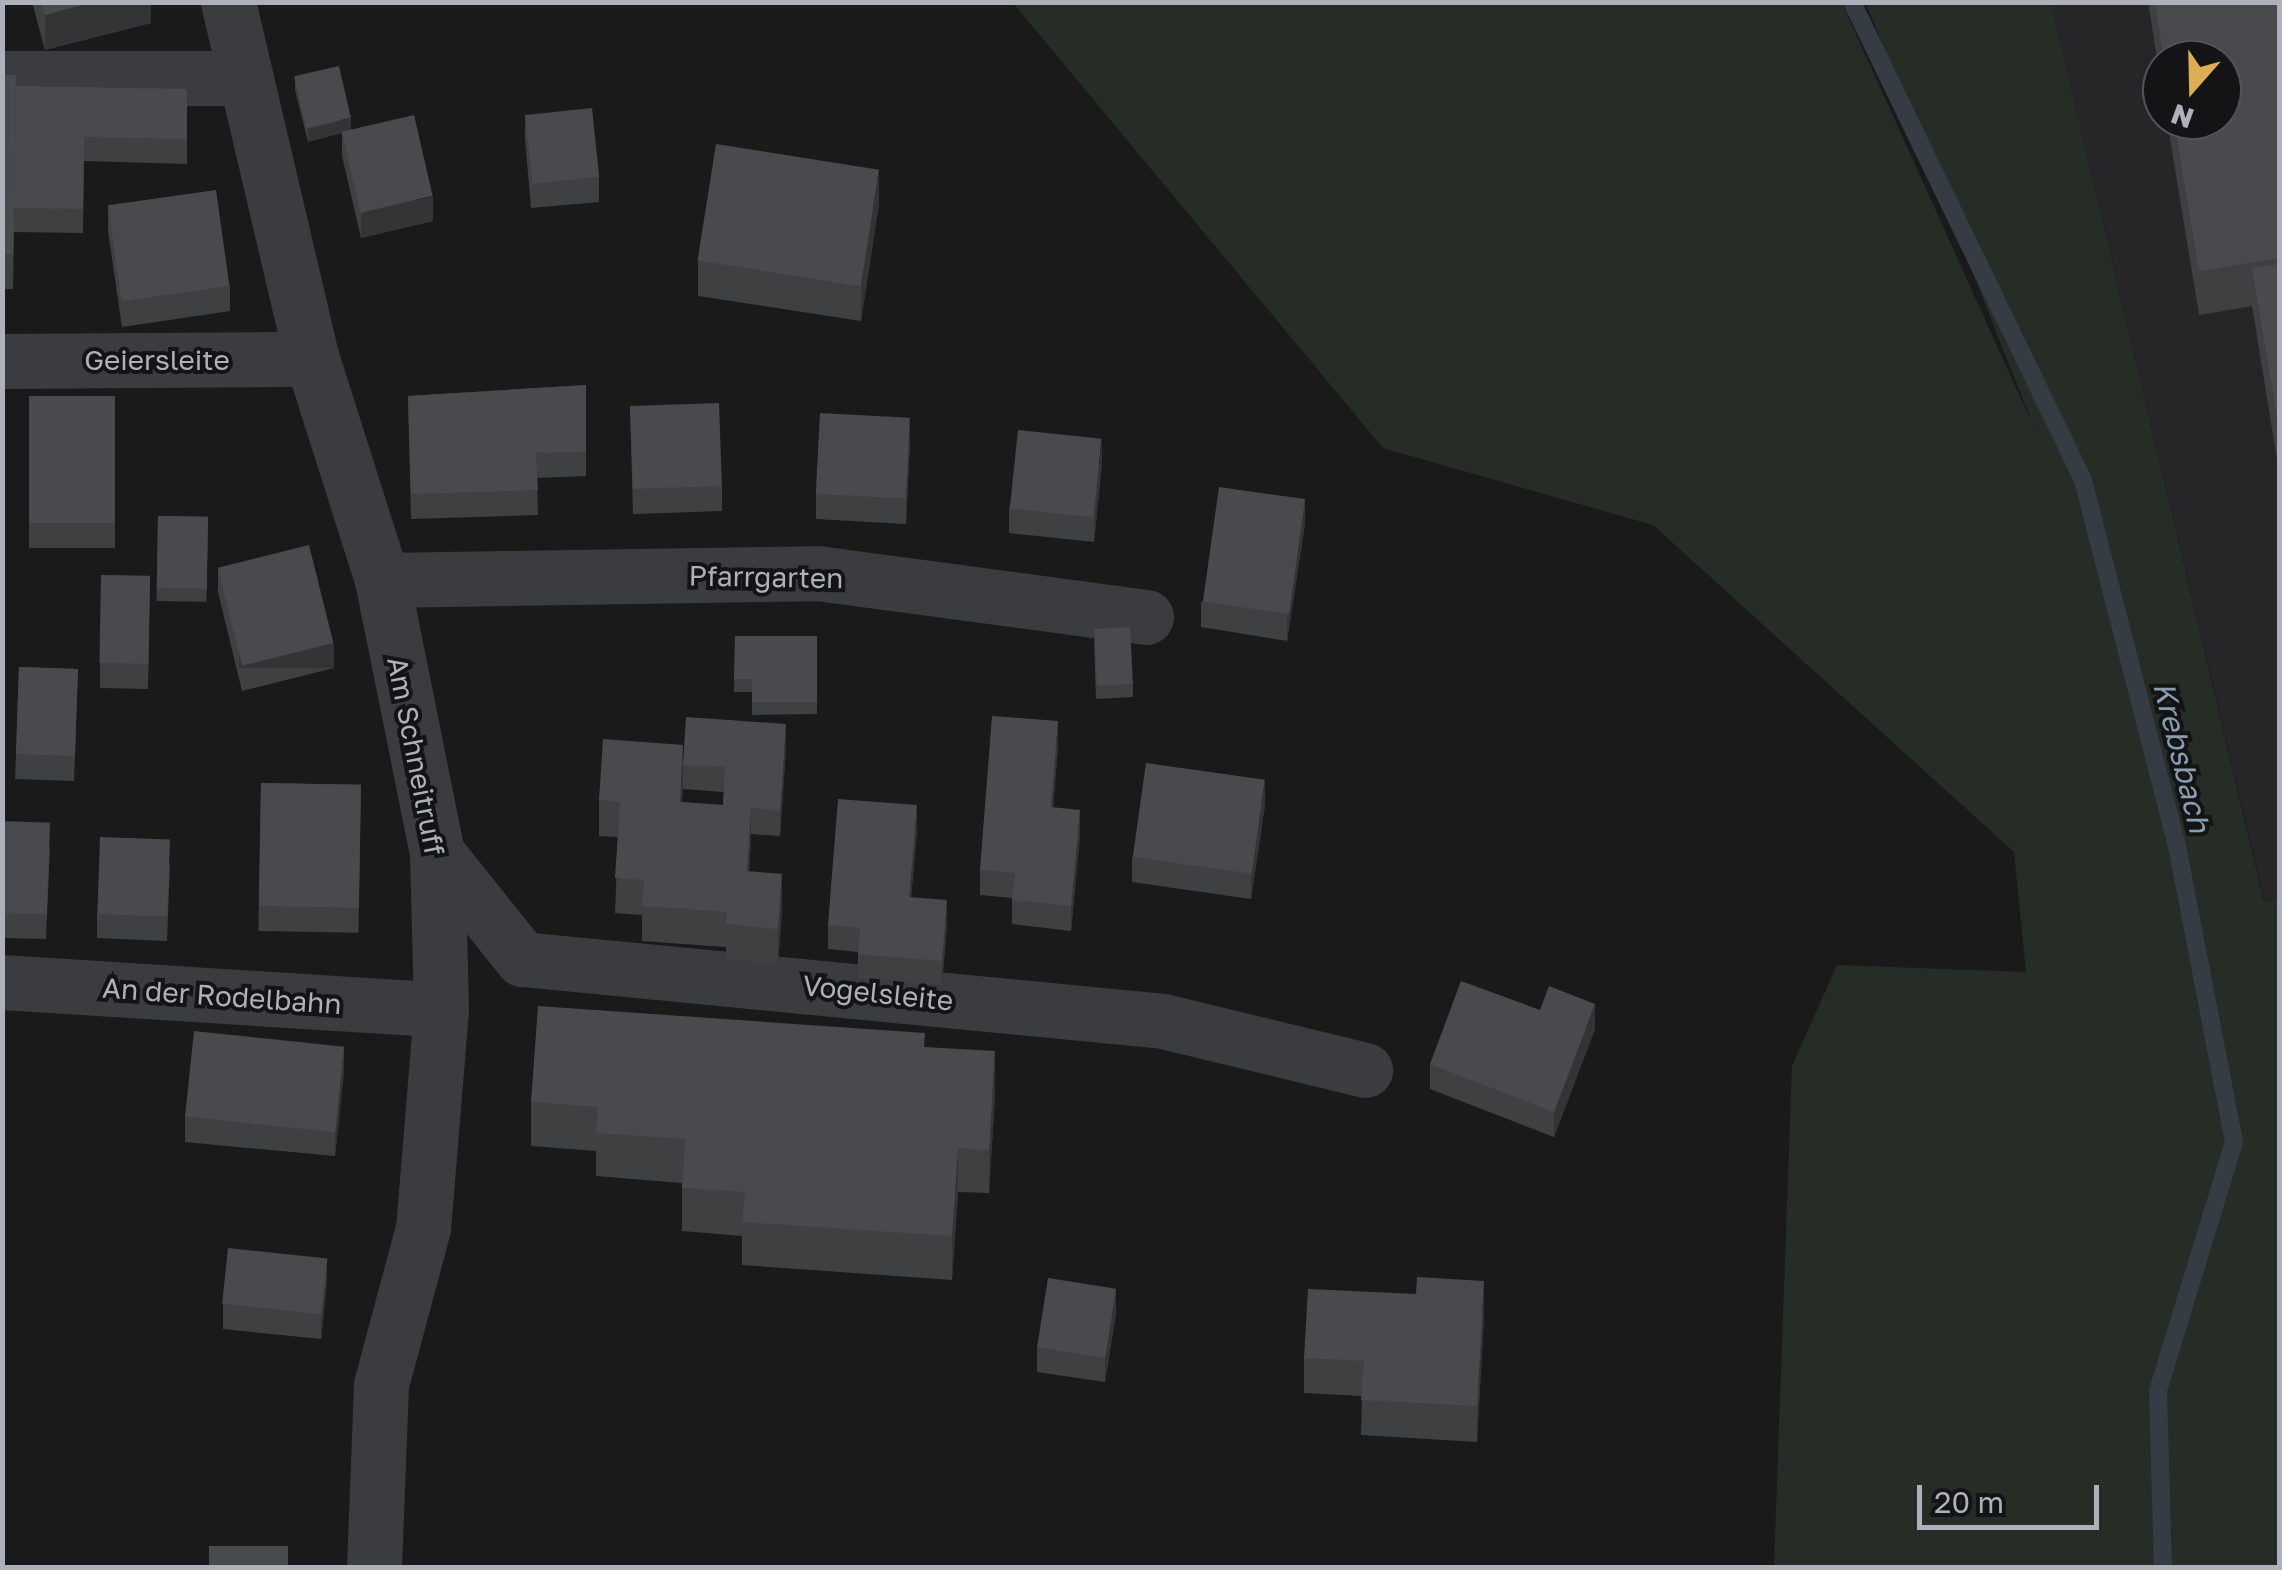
<!DOCTYPE html>
<style>
body{margin:0}
#map{position:relative;width:2282px;height:1570px;overflow:hidden;background:#1a1a1b;font-family:"Golos Text",sans-serif}
div>[style]{position:absolute}
[style*='--x']{left:calc(var(--x)*1px);top:calc(var(--y)*1px);width:calc(var(--w)*1px);rotate:calc(var(--a)*1deg)}
.built>*{inset:0;background:#262628}
.green>*{inset:0;background:#262d27}
.stream>*{height:18px;margin:-9px;padding:0 9px;transform-origin:9px;border-radius:9px;background:#353c43}
.minor>*{height:55px;margin:-27.5px;padding:0 27.5px;transform-origin:27.5px;border-radius:27.5px;background:#3b3c40}
.wall>*{inset:0;background:#3f4042;transform-origin:0 0}
.shaded-wall>*{inset:0;background:#333436;transform-origin:0 0}
.building>*{inset:0;background:#494a4d;transform-origin:0 0}
span{translate:-50% -50%;white-space:nowrap;text-align:center;line-height:1.15;-webkit-text-stroke:8px #141416;paint-order:stroke}
.street-label{font-size:28px;color:#aeb1b9}
.water-label{font-size:30px;color:#899eaf;font-style:italic}
.frame{position:absolute;inset:0;border:5px solid #aeb1b9;pointer-events:none}
.north{position:absolute;left:2142px;top:40px;width:100px;height:100px;box-sizing:border-box;background:#141416;border:2px solid #525357;border-radius:50%;rotate:200deg;font-size:28px;font-weight:700;line-height:40px;text-align:center;color:#aeb1b9}
.north::after{content:'';display:block;margin:auto;width:35px;height:45px;background:#dcad51;clip-path:polygon(50% 0,100% 100%,50% 72%,0 100%)}
.scale{position:absolute;left:1917px;top:1485px;width:182px;height:45px;box-sizing:border-box;border:5px solid #aeb1b9;border-top:0;padding-left:12px;font-size:30px;line-height:35px;white-space:nowrap;color:#aeb1b9;-webkit-text-stroke:8px #141416;paint-order:stroke}
</style>
<div id="map">
<div class="built">
<i style="clip-path:polygon(evenodd,2051px 3px,2279px 3px,2279px 900px,2265px 903px,2051px 3px,2162px 60px,2222px 60px,2222px 120px,2162px 120px,2162px 60px)"></i>
</div>
<div class="green">
<i style="clip-path:polygon(1013px 3px,1842px 3px,2035px 430px,1866px 3px,2051px 3px,2264px 902px,2279px 900px,2279px 1567px,1774px 1567px,1792px 1066px,1837px 965px,2026px 972px,2014px 852px,1653px 525px,1383px 448px)"></i>
</div>
<div class="stream">
<i style="--x:1852;--y:2;--w:531;--a:64.21"></i>
<i style="--x:2083;--y:480;--w:378;--a:75.6"></i>
<i style="--x:2177;--y:846;--w:301;--a:79.1"></i>
<i style="--x:2234;--y:1142;--w:260;--a:107"></i>
<i style="--x:2158;--y:1391;--w:177;--a:88.4"></i>
</div>
<div class="minor">
<i style="--x:228;--y:2;--w:367;--a:76.8"></i>
<i style="--x:312;--y:359;--w:232;--a:72.4"></i>
<i style="--x:382;--y:580;--w:278;--a:78.6"></i>
<i style="--x:437;--y:853;--w:157;--a:88.5"></i>
<i style="--x:441;--y:1010;--w:219;--a:94.7"></i>
<i style="--x:423;--y:1228;--w:163;--a:105"></i>
<i style="--x:381;--y:1385;--w:183;--a:92.2"></i>
<i style="--x:2;--y:78;--w:244;--a:0"></i>
<i style="--x:2;--y:361;--w:310;--a:-0.4"></i>
<i style="--x:382;--y:580;--w:435;--a:-0.9"></i>
<i style="--x:817;--y:573;--w:332;--a:7.6"></i>
<i style="--x:437;--y:853;--w:136;--a:51.3"></i>
<i style="--x:522;--y:959;--w:644;--a:5.52"></i>
<i style="--x:1163;--y:1021;--w:208;--a:13.6"></i>
<i style="--x:2;--y:982;--w:440;--a:3.6"></i>
</div>
<div class="wall">
<i style="clip-path:polygon(32px 2px,151px 2px,151px 23px,45px 50px)"></i>
<i style="clip-path:polygon(2148px 2px,2280px 2px,2280px 478px,2252px 306px,2199px 315px,2167px 120px,2222px 120px,2222px 60px,2162px 60px,2162px 89px)"></i>
<i style="clip-path:polygon(2px 75px,16px 86px,187px 89px,187px 164px,84px 161px,83px 233px,14px 232px,14px 229px,13px 289px,2px 289px)"></i>
<i style="clip-path:polygon(295px 78px,351px 129px,433px 221px,361px 238px,342px 156px,342px 133px,308px 142px,295px 90px)"></i>
<i style="clip-path:polygon(525px 114px,599px 177px,599px 202px,531px 208px,525px 139px)"></i>
<i style="clip-path:polygon(879px 204px,861px 321px,698px 296px,698px 261px)"></i>
<i style="clip-path:polygon(108px 206px,230px 286px,230px 311px,122px 327px,108px 231px)"></i>
<i style="clip-path:polygon(586px 385px,586px 476px,537px 478px,538px 515px,411px 519px,408px 396px)"></i>
<i style="left:29px;top:396px;width:86px;height:152px"></i>
<i style="clip-path:polygon(630px 407px,722px 486px,722px 511px,633px 514px)"></i>
<i style="clip-path:polygon(910px 442px,906px 524px,816px 519px,816px 494px)"></i>
<i style="clip-path:polygon(1102px 463px,1094px 542px,1009px 533px,1009px 508px)"></i>
<i style="left:158px;top:516px;width:50px;height:85px;rotate:1deg"></i>
<i style="clip-path:polygon(1305px 524px,1287px 641px,1201px 627px,1201px 602px)"></i>
<i style="clip-path:polygon(218px 567px,334px 668px,242px 691px,218px 592px)"></i>
<i style="clip-path:polygon(150px 576px,148px 689px,100px 688px,100px 663px)"></i>
<i style="clip-path:polygon(735px 636px,817px 636px,817px 714px,752px 715px,752px 692px,734px 692px)"></i>
<i style="clip-path:polygon(1094px 641px,1133px 684px,1133px 697px,1096px 699px)"></i>
<i style="left:19px;top:667px;width:59px;height:112px;rotate:2deg"></i>
<i style="clip-path:polygon(1058px 746px,1053px 808px,1080px 835px,1071px 931px,1012px 924px,1012px 898px,980px 895px,980px 870px)"></i>
<i style="clip-path:polygon(786px 748px,780px 836px,751px 834px,749px 871px,782px 909px,778px 964px,726px 959px,726px 947px,642px 941px,642px 915px,615px 913px,618px 837px,599px 836px,599px 800px,683px 780px,682px 802px,723px 805px,724px 792px,683px 789px,683px 765px)"></i>
<i style="left:261px;top:783px;width:100px;height:148px;rotate:1deg"></i>
<i style="clip-path:polygon(1265px 805px,1251px 899px,1132px 882px,1132px 857px)"></i>
<i style="clip-path:polygon(2px 821px,50px 847px,46px 939px,2px 938px)"></i>
<i style="clip-path:polygon(917px 830px,911px 897px,947px 924px,942px 985px,858px 979px,858px 952px,828px 949px,828px 925px)"></i>
<i style="clip-path:polygon(170px 864px,167px 941px,97px 938px,97px 914px)"></i>
<i style="clip-path:polygon(1540px 1010px,1595px 1029px,1554px 1137px,1430px 1089px,1430px 1064px)"></i>
<i style="clip-path:polygon(925px 1047px,995px 1095px,989px 1193px,958px 1192px,952px 1280px,742px 1265px,742px 1236px,682px 1231px,682px 1183px,596px 1176px,596px 1151px,531px 1146px,531px 1102px)"></i>
<i style="clip-path:polygon(344px 1071px,335px 1156px,185px 1142px,185px 1117px)"></i>
<i style="clip-path:polygon(327px 1282px,321px 1339px,223px 1329px,223px 1304px)"></i>
<i style="clip-path:polygon(1116px 1313px,1105px 1382px,1037px 1372px,1037px 1347px)"></i>
<i style="clip-path:polygon(1484px 1316px,1477px 1442px,1361px 1435px,1362px 1396px,1304px 1393px,1304px 1358px)"></i>
</div>
<div class="shaded-wall">
<i style="clip-path:polygon(93px 2px,151px 2px,151px 23px,45px 50px,45px 15px)"></i>
<i style="clip-path:polygon(351px 118px,351px 130px,308px 142px,308px 129px)"></i>
<i style="clip-path:polygon(879px 169px,879px 204px,861px 321px,861px 286px)"></i>
<i style="clip-path:polygon(433px 196px,433px 221px,361px 238px,361px 213px)"></i>
<i style="clip-path:polygon(910px 418px,910px 442px,906px 524px,906px 499px)"></i>
<i style="clip-path:polygon(1102px 439px,1102px 463px,1094px 542px,1094px 517px)"></i>
<i style="clip-path:polygon(1305px 499px,1305px 524px,1287px 641px,1287px 616px)"></i>
<i style="left:334px;top:643px;width:25px;height:95px;rotate:90deg"></i>
<i style="clip-path:polygon(1058px 721px,1058px 746px,1051px 832px,1051px 807px)"></i>
<i style="clip-path:polygon(786px 724px,786px 748px,780px 836px,780px 811px)"></i>
<i style="clip-path:polygon(683px 745px,683px 780px,680px 837px,680px 802px)"></i>
<i style="clip-path:polygon(1265px 780px,1265px 805px,1251px 899px,1251px 875px)"></i>
<i style="clip-path:polygon(917px 805px,917px 830px,909px 922px,909px 897px)"></i>
<i style="clip-path:polygon(751px 807px,751px 842px,747px 906px,747px 871px)"></i>
<i style="clip-path:polygon(1080px 810px,1080px 835px,1071px 931px,1071px 906px)"></i>
<i style="clip-path:polygon(782px 874px,782px 909px,778px 964px,778px 929px)"></i>
<i style="clip-path:polygon(947px 900px,947px 924px,942px 985px,942px 961px)"></i>
<i style="clip-path:polygon(1595px 1004px,1595px 1029px,1554px 1137px,1554px 1112px)"></i>
<i style="clip-path:polygon(344px 1046px,344px 1071px,335px 1156px,335px 1132px)"></i>
<i style="clip-path:polygon(995px 1051px,995px 1095px,989px 1193px,989px 1150px)"></i>
<i style="clip-path:polygon(958px 1148px,958px 1192px,952px 1280px,952px 1236px)"></i>
<i style="clip-path:polygon(327px 1258px,327px 1282px,321px 1339px,321px 1314px)"></i>
<i style="clip-path:polygon(1484px 1281px,1484px 1316px,1477px 1442px,1477px 1406px)"></i>
<i style="clip-path:polygon(1116px 1289px,1116px 1313px,1105px 1382px,1105px 1357px)"></i>
</div>
<div class="building">
<i style="clip-path:polygon(41px 2px,93px 2px,45px 15px)"></i>
<i style="clip-path:polygon(2155px 2px,2280px 2px,2280px 258px,2199px 271px,2174px 120px,2222px 120px,2222px 60px,2164px 60px)"></i>
<i style="left:339px;top:66px;width:53px;height:46px;rotate:77deg"></i>
<i style="clip-path:polygon(2px 75px,16px 75px,13px 254px,2px 254px)"></i>
<i style="clip-path:polygon(16px 86px,187px 89px,187px 139px,84px 137px,83px 209px,14px 208px)"></i>
<i style="left:592px;top:108px;width:69px;height:67px;rotate:84deg"></i>
<i style="left:414px;top:115px;width:83px;height:74px;rotate:77deg"></i>
<i style="left:716px;top:144px;width:165px;height:118px;rotate:9deg"></i>
<i style="left:216px;top:190px;width:97px;height:109px;rotate:82deg"></i>
<i style="clip-path:polygon(2280px 264px,2280px 434px,2252px 268px)"></i>
<i style="clip-path:polygon(586px 385px,586px 452px,536px 453px,538px 490px,411px 494px,408px 396px)"></i>
<i style="left:29px;top:396px;width:86px;height:127px"></i>
<i style="left:719px;top:403px;width:83px;height:89px;rotate:88deg"></i>
<i style="left:820px;top:413px;width:90px;height:81px;rotate:3deg"></i>
<i style="left:1018px;top:430px;width:84px;height:79px;rotate:6deg"></i>
<i style="left:1219px;top:487px;width:87px;height:116px;rotate:8deg"></i>
<i style="left:158px;top:516px;width:50px;height:72px;rotate:1deg"></i>
<i style="left:309px;top:545px;width:101px;height:94px;rotate:76deg"></i>
<i style="left:101px;top:575px;width:49px;height:88px;rotate:1deg"></i>
<i style="left:1130px;top:627px;width:57px;height:36px;rotate:87deg"></i>
<i style="clip-path:polygon(735px 636px,817px 636px,817px 702px,752px 702px,752px 679px,734px 679px)"></i>
<i style="left:19px;top:667px;width:59px;height:87px;rotate:2deg"></i>
<i style="clip-path:polygon(992px 716px,1058px 721px,1051px 807px,1080px 810px,1071px 906px,1012px 900px,1015px 873px,980px 870px)"></i>
<i style="clip-path:polygon(686px 717px,786px 724px,780px 811px,723px 805px,725px 767px,683px 765px)"></i>
<i style="clip-path:polygon(603px 739px,683px 745px,680px 802px,751px 807px,747px 871px,782px 874px,778px 929px,726px 924px,727px 912px,642px 906px,644px 880px,615px 878px,620px 802px,599px 800px)"></i>
<i style="left:1146px;top:763px;width:120px;height:95px;rotate:8deg"></i>
<i style="left:261px;top:783px;width:100px;height:123px;rotate:1deg"></i>
<i style="clip-path:polygon(838px 799px,917px 805px,909px 897px,947px 900px,942px 961px,858px 954px,860px 928px,828px 925px)"></i>
<i style="left:2px;top:821px;width:48px;height:92px;rotate:2deg"></i>
<i style="left:100px;top:837px;width:70px;height:77px;rotate:2deg"></i>
<i style="clip-path:polygon(1461px 981px,1540px 1010px,1549px 986px,1595px 1004px,1554px 1112px,1430px 1064px)"></i>
<i style="clip-path:polygon(538px 1006px,925px 1033px,924px 1047px,995px 1051px,989px 1150px,958px 1148px,952px 1236px,742px 1222px,745px 1192px,682px 1188px,685px 1139px,596px 1133px,598px 1107px,531px 1102px)"></i>
<i style="left:194px;top:1031px;width:151px;height:86px;rotate:6deg"></i>
<i style="left:228px;top:1248px;width:100px;height:56px;rotate:6deg"></i>
<i style="clip-path:polygon(1417px 1277px,1484px 1281px,1477px 1406px,1361px 1400px,1364px 1361px,1304px 1358px,1308px 1289px,1416px 1294px)"></i>
<i style="left:1048px;top:1278px;width:69px;height:70px;rotate:9deg"></i>
<i style="left:288px;top:1546px;width:22px;height:79px;rotate:90deg"></i>
</div>
<div class="street-label">
<span style="left:157px;top:360px">Geiersleite</span>
<span style="left:766px;top:577px;rotate:1deg">Pfarrgarten</span>
<span style="left:416px;top:756px;rotate:79deg">Am Schneitruff</span>
<span style="left:878px;top:993px;rotate:6deg">Vogelsleite</span>
<span style="left:222px;top:996px;rotate:4deg">An der Rodelbahn</span>
</div>
<div class="water-label">
<span style="left:2182px;top:757px;rotate:76deg">Krebsbach</span>
</div>
<div class="frame"></div>
<div class="north">N</div>
<div class="scale">20 m</div>
</div>
